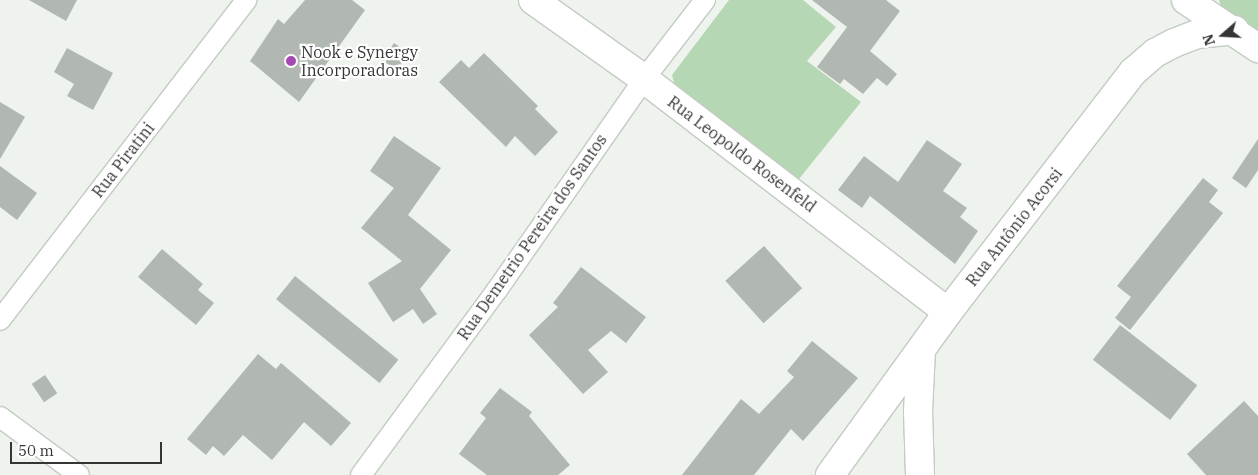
<!DOCTYPE html>
<meta charset="utf-8">
<style>
body{margin:0}
#map{position:relative;width:1258px;height:475px;overflow:hidden;background:#eef4ed;font-family:"IBM Plex Serif",serif}
div>[style]{position:absolute}
[style*='--x']{left:calc(var(--x)*1px);top:calc(var(--y)*1px);width:calc(var(--w)*1px);rotate:calc(var(--a)*1deg)}
.green>*{inset:0;background:#b6d7b3}
.building>*{inset:0;background:#b1b7b1;transform-origin:0 0}
.roads{filter:drop-shadow(1px 0 #c4cac4) drop-shadow(-1px 0 #c4cac4) drop-shadow(0 1px #c4cac4) drop-shadow(0 -1px #c4cac4)}
.street>*{height:20px;margin:-10px;padding:0 10px;transform-origin:10px;border-radius:10px;background:#fff}
.secondary>*{height:28px;margin:-14px;padding:0 14px;transform-origin:14px;border-radius:14px;background:#fff}
.dots>*{width:14px;height:14px;translate:-50% -50%;box-sizing:border-box;border:2px solid #fff;border-radius:50%}
span{translate:-50% -50%;white-space:nowrap;text-align:center;line-height:1.15;-webkit-text-stroke:4.5px #fff;paint-order:stroke}
.poi-label{font-size:16px;color:#343634}
.left{translate:0 -50%;text-align:left}
.street-label{font-size:16px;color:#343634}
.north{position:absolute;left:1198px;top:10px;width:50px;height:50px;-webkit-text-stroke:4px #fff;paint-order:stroke;rotate:251deg;font-size:14px;font-weight:700;line-height:20px;text-align:center;color:#343634}
.north::after{content:'';display:block;margin:auto;width:18px;height:22px;background:#343634;clip-path:polygon(50% 0,100% 100%,50% 72%,0 100%)}
.scale{position:absolute;left:10px;top:442px;width:152px;height:22px;box-sizing:border-box;border:2px solid #343634;border-top:0;padding-left:6px;font-size:15px;line-height:18px;white-space:nowrap;color:#343634;-webkit-text-stroke:4px #fff;paint-order:stroke}
</style>
<div id="map">
<div class="green">
<i style="clip-path:polygon(729px 0,803px 0,836px 27px,807px 61px,861px 102px,799px 179px,676px 89px,672px 75px)"></i>
<i style="clip-path:polygon(1219px 0,1258px 0,1258px 35px,1221px 7px)"></i>
</div>
<div class="building">
<i style="clip-path:polygon(29px 0,77px 0,66px 21px)"></i>
<i style="clip-path:polygon(305px 0,352px 0,365px 10px,299px 102px,250px 61px,278px 19px,284px 24px)"></i>
<i style="clip-path:polygon(812px 0,886px 0,900px 11px,870px 51px,897px 74px,887px 86px,877px 78px,863px 94px,844px 79px,840px 84px,817px 67px,847px 27px)"></i>
<i style="left:394px;top:43px;width:17px;height:21px;rotate:33deg"></i>
<i style="clip-path:polygon(67px 48px,113px 73px,93px 110px,67px 96px,74px 84px,54px 72px)"></i>
<i style="clip-path:polygon(484px 53px,538px 106px,535px 109px,558px 132px,535px 156px,515px 136px,506px 147px,439px 82px,461px 60px,469px 68px)"></i>
<i style="clip-path:polygon(0 102px,25px 117px,0 159px)"></i>
<i style="clip-path:polygon(394px 136px,441px 168px,408px 215px,451px 250px,420px 289px,437px 314px,423px 324px,413px 309px,393px 322px,368px 283px,402px 261px,361px 228px,394px 188px,370px 171px)"></i>
<i style="clip-path:polygon(1258px 139px,1258px 170px,1246px 188px,1232px 178px)"></i>
<i style="clip-path:polygon(927px 140px,962px 164px,943px 191px,967px 208px,960px 217px,978px 231px,955px 264px,870px 196px,862px 208px,838px 190px,864px 156px,898px 182px)"></i>
<i style="clip-path:polygon(0 166px,37px 193px,17px 220px,0 207px)"></i>
<i style="clip-path:polygon(1203px 178px,1218px 190px,1209px 202px,1223px 213px,1130px 330px,1115px 318px,1131px 297px,1117px 286px)"></i>
<i style="left:764px;top:246px;width:57px;height:52px;rotate:48deg"></i>
<i style="clip-path:polygon(162px 249px,203px 284px,198px 290px,214px 303px,196px 325px,138px 277px)"></i>
<i style="clip-path:polygon(581px 267px,646px 317px,626px 343px,611px 331px,588px 350px,608px 372px,583px 394px,529px 335px,558px 307px,553px 303px)"></i>
<i style="left:295px;top:276px;width:133px;height:30px;rotate:39deg"></i>
<i style="left:1120px;top:325px;width:98px;height:44px;rotate:38deg"></i>
<i style="clip-path:polygon(812px 341px,858px 378px,803px 441px,791px 429px,754px 475px,682px 475px,741px 399px,759px 414px,794px 377px,787px 371px)"></i>
<i style="clip-path:polygon(258px 354px,276px 369px,281px 363px,351px 423px,331px 446px,304px 422px,272px 460px,243px 435px,224px 456px,213px 446px,206px 455px,187px 439px)"></i>
<i style="left:45px;top:375px;width:22px;height:16px;rotate:56deg"></i>
<i style="clip-path:polygon(500px 388px,532px 412px,529px 416px,570px 465px,558px 475px,487px 475px,459px 454px,486px 418px,480px 413px)"></i>
<i style="clip-path:polygon(1244px 401px,1258px 416px,1258px 475px,1206px 475px,1187px 454px)"></i>
</div>
<div class="roads">
<div class="street">
<i style="--x:0;--y:320;--w:404;--a:-52.4"></i>
<i style="--x:0;--y:417;--w:98;--a:36.3"></i>
<i style="--x:361;--y:475;--w:230;--a:-53.7"></i>
<i style="--x:497;--y:290;--w:257;--a:-55.1"></i>
<i style="--x:644;--y:79;--w:100;--a:-52.3"></i>
</div>
<div class="secondary">
<i style="--x:533;--y:0;--w:136;--a:35.4"></i>
<i style="--x:644;--y:79;--w:383;--a:37.5"></i>
<i style="--x:1186;--y:0;--w:87;--a:33.7"></i>
<i style="--x:830;--y:475;--w:201;--a:-54.1"></i>
<i style="--x:948;--y:312;--w:303;--a:-52.4"></i>
<i style="--x:1133;--y:72;--w:29;--a:-41"></i>
<i style="--x:1155;--y:53;--w:21;--a:-28"></i>
<i style="--x:1174;--y:43;--w:26;--a:-21"></i>
<i style="--x:1198;--y:34;--w:37;--a:-6"></i>
<i style="--x:920;--y:475;--w:63;--a:-91.8"></i>
<i style="--x:918;--y:412;--w:61;--a:-87.2"></i>
</div>
</div>
<div class="dots">
<i style="left:291px;top:61px;background:#a548b2"></i>
</div>
<div class="poi-label">
<span class="left" style="left:301px;top:61px">Nook e Synergy<br>Incorporadoras</span>
</div>
<div class="street-label">
<span style="left:742px;top:154px;rotate:37deg">Rua Leopoldo Rosenfeld</span>
<span style="left:123px;top:160px;rotate:-52deg">Rua Piratini</span>
<span style="left:1014px;top:227px;rotate:-52deg">Rua Antônio Acorsi</span>
<span style="left:532px;top:237px;rotate:-55deg">Rua Demetrio Pereira dos Santos</span>
</div>
<div class="north">N</div>
<div class="scale">50 m</div>
</div>
